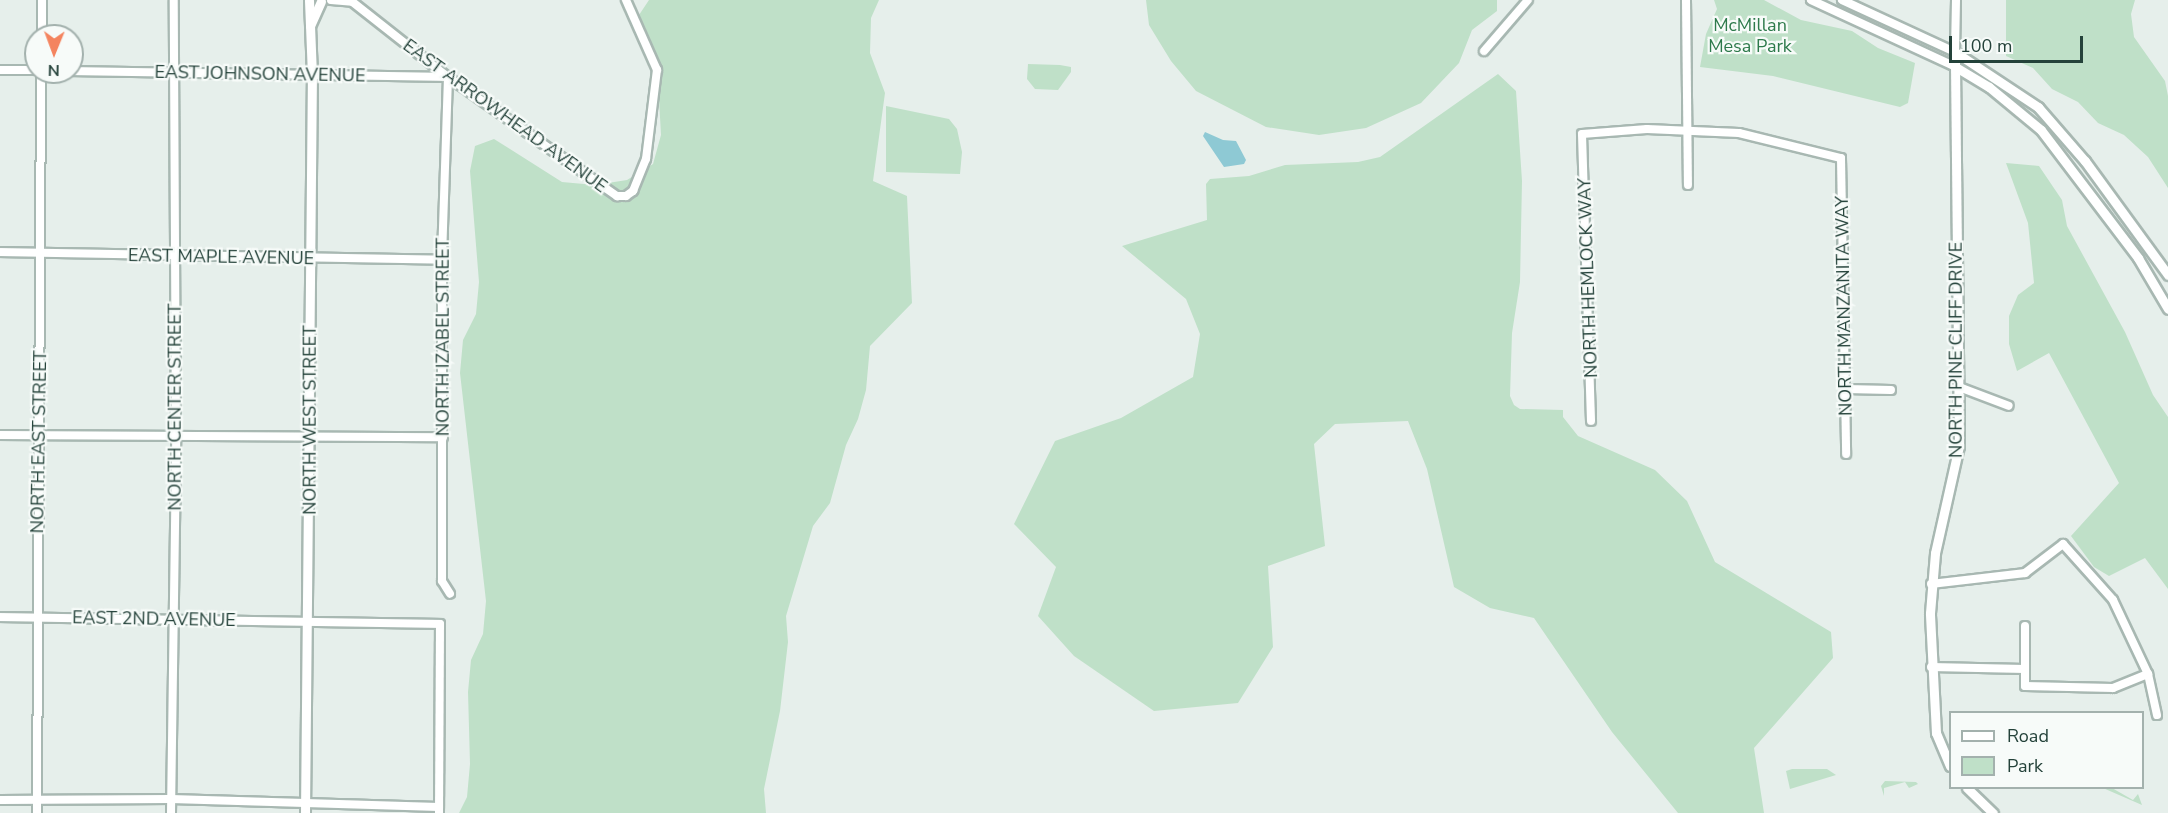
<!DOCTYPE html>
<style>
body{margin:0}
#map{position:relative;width:2168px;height:813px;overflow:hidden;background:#e6efeb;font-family:"Nunito Sans",sans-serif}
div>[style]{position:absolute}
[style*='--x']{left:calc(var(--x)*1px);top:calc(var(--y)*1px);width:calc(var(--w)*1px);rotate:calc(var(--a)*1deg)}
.green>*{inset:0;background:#bfe0c8}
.water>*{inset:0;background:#8ec9d4}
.roads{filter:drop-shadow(2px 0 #a8b8b2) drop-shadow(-2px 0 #a8b8b2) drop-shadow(0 2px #a8b8b2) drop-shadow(0 -2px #a8b8b2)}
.minor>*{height:8px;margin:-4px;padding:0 4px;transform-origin:4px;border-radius:4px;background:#fff}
.tertiary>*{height:9px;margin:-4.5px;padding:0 4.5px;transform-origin:4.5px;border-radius:4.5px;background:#fff}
span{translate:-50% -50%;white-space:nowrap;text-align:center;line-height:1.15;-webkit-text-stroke:4.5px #f7fbf9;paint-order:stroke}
.park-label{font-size:18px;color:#2d7a4b}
.street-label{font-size:18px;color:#24423a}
.legend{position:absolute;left:1949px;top:711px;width:195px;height:78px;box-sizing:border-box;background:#f7fbf9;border:2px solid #a3b1ad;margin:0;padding:8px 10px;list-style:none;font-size:18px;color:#24423a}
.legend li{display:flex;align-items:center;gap:12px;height:30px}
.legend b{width:30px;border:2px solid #a3b1ad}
.north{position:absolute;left:24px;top:24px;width:60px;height:60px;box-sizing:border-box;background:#f7fbf9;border:2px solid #a3b1ad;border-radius:50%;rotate:181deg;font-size:16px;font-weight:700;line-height:24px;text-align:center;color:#24423a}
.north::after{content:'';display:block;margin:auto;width:21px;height:27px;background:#f4845f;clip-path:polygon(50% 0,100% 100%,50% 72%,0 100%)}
.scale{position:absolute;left:1949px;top:36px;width:134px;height:27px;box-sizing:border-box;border:3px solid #24423a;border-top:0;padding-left:8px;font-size:18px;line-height:21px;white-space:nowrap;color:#24423a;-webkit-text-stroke:4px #f7fbf9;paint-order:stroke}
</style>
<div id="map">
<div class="green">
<i style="clip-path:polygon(649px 0,879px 0,871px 18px,870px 53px,885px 93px,873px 181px,907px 196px,912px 303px,870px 346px,866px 390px,858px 419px,846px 445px,830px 503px,813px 526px,786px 616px,788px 642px,780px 711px,764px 789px,766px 813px,459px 813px,467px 797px,470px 764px,468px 692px,471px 660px,483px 634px,486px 601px,460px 373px,463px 340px,476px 314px,479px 282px,470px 171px,475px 146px,494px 139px,562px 182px,595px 185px,627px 180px,653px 164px,661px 135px,659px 99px,637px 18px)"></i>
<i style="clip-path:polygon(1146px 0,1497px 0,1497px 11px,1472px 30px,1459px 63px,1421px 103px,1366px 128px,1319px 135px,1266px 127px,1196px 91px,1171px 61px,1149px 25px)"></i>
<i style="clip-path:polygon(1714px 0,1764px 0,1801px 20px,1852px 31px,1878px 48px,1915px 63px,1908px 103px,1900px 107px,1773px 76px,1700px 67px,1706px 34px,1717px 9px)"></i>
<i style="clip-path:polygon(2006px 0,2135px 0,2131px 14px,2134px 37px,2165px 81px,2168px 96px,2168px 188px,2148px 157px,2124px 135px,2098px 123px,2078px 102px,2052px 89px,2033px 68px,2006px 56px)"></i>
<i style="clip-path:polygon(1028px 64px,1060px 65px,1071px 67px,1071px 72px,1058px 90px,1035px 89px,1027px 79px)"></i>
<i style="clip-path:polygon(1498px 74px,1516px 91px,1522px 181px,1520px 282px,1512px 333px,1510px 396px,1514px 405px,1520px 409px,1563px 410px,1563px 417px,1578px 436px,1655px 470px,1687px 501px,1715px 562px,1831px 632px,1833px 658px,1754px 748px,1764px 813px,1678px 813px,1612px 732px,1534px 618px,1490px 608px,1454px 587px,1427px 469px,1408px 421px,1335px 424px,1314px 444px,1325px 546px,1268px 566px,1273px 647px,1238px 703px,1154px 711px,1074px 656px,1038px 616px,1056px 567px,1014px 524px,1055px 441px,1121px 418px,1193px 377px,1200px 334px,1186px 299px,1122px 246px,1207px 220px,1206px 184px,1210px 179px,1249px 176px,1285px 165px,1358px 162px,1380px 157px)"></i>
<i style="clip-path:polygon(886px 106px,949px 119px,957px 129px,962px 152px,960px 174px,886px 172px)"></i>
<i style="clip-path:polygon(2006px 163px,2039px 166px,2062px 200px,2067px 226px,2125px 332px,2153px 395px,2168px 417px,2168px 589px,2145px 558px,2109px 576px,2094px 567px,2071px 536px,2119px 483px,2049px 353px,2017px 371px,2009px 344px,2009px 316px,2018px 295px,2034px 283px,2028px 223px)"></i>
<i style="clip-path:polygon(1792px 769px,1827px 769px,1836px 775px,1790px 789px,1786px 771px)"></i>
<i style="clip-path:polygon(1885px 781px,1916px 782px,1918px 784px,1909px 788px,1905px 782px,1884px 788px,1884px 796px,1881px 786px)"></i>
<i style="clip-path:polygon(2103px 788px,2112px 788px,2133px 800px,2138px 794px,2142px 805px)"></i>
</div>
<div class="water">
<i style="clip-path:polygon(1205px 132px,1223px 140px,1236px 141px,1246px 160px,1244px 164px,1224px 167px,1203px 136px)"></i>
</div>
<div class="roads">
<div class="minor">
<i style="--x:331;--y:0;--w:21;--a:5"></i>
<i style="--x:350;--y:0;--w:125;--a:38.2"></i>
<i style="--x:448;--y:77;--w:207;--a:35.2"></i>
<i style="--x:617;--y:196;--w:9;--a:0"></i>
<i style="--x:626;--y:196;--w:9;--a:-36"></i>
<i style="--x:633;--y:191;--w:35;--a:-68"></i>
<i style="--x:646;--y:159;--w:90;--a:-83"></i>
<i style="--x:657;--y:70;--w:77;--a:-113.9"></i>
<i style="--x:1686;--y:0;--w:185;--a:89.4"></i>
<i style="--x:1811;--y:0;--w:157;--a:24.8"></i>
<i style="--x:1842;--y:0;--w:124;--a:24.7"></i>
<i style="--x:1955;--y:52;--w:52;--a:-88.9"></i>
<i style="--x:42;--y:36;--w:36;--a:-90"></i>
<i style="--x:1484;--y:51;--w:67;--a:-49.2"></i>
<i style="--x:0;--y:70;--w:36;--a:0"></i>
<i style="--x:72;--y:71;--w:376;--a:0.9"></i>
<i style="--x:448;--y:77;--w:183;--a:91.9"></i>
<i style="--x:442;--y:260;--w:321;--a:90"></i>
<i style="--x:442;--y:581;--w:15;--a:58"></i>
<i style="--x:0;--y:252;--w:442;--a:1"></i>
<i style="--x:1959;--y:387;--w:53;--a:20.8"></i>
<i style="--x:1846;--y:389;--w:45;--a:1.3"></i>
<i style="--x:1591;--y:421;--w:287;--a:-91.8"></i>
<i style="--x:1582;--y:134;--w:65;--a:-4.4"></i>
<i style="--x:1647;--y:129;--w:92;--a:2.5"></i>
<i style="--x:1739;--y:133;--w:105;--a:13.8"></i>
<i style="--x:1841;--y:158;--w:296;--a:89"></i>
<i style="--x:0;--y:435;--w:443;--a:0.3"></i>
<i style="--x:1931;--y:584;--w:95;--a:-6.7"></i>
<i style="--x:2025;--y:573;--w:48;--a:-37.3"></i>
<i style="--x:2063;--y:544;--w:75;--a:48.2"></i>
<i style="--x:2113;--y:600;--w:82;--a:64.7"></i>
<i style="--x:2148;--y:674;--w:42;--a:77.6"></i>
<i style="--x:0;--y:617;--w:440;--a:0.9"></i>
<i style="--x:440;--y:624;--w:189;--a:90.3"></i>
<i style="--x:1931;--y:667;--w:94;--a:1.2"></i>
<i style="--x:2025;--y:669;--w:17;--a:90"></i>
<i style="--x:2025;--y:686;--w:88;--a:1.3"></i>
<i style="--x:2113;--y:688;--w:38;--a:-22"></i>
<i style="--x:2025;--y:669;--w:43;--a:-90"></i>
<i style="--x:0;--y:800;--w:171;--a:-0.3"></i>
<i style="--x:171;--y:799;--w:268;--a:1.7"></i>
<i style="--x:37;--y:813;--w:741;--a:-89.69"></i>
<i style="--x:171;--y:813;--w:376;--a:-89.2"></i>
<i style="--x:176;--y:437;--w:437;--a:-90.3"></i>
</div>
<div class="tertiary">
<i style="--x:310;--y:26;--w:27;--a:-66"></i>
<i style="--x:1954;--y:66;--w:41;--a:31"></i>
<i style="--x:1989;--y:87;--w:67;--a:39.6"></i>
<i style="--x:2041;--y:130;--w:161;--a:52.8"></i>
<i style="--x:2138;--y:258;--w:59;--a:59.5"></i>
<i style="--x:1950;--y:766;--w:36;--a:-113"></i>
<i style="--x:1936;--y:733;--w:120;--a:-92.9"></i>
<i style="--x:1930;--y:613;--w:60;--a:-85.2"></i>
<i style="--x:1935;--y:553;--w:110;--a:-77.4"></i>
<i style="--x:1959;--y:446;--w:394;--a:-90.6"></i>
<i style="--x:1955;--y:52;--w:100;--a:33.5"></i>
<i style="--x:2038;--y:107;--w:72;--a:49"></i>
<i style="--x:2085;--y:161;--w:141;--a:53.9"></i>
<i style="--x:1967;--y:788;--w:36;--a:44"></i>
<i style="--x:305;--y:813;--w:738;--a:-89.46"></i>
<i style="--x:312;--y:75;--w:75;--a:-92.3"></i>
</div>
</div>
<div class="park-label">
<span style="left:1750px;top:36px">McMillan<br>Mesa Park</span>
</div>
<div class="street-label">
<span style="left:260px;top:74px;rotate:1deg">EAST JOHNSON AVENUE</span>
<span style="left:505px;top:116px;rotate:36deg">EAST ARROWHEAD AVENUE</span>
<span style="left:221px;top:257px;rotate:1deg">EAST MAPLE AVENUE</span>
<span style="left:1588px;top:278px;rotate:-92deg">NORTH HEMLOCK WAY</span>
<span style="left:1844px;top:306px;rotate:-91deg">NORTH MANZANITA WAY</span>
<span style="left:443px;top:337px;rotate:-90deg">NORTH IZABEL STREET</span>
<span style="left:1956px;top:350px;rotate:-90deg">NORTH PINE CLIFF DRIVE</span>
<span style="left:175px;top:407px;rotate:-90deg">NORTH CENTER STREET</span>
<span style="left:310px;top:420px;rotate:-90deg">NORTH WEST STREET</span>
<span style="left:39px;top:442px;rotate:-89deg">NORTH EAST STREET</span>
<span style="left:154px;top:619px;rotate:1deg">EAST 2ND AVENUE</span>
</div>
<ul class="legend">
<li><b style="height:8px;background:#fff"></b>Road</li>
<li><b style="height:16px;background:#bfe0c8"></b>Park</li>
</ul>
<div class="north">N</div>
<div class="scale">100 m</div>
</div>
